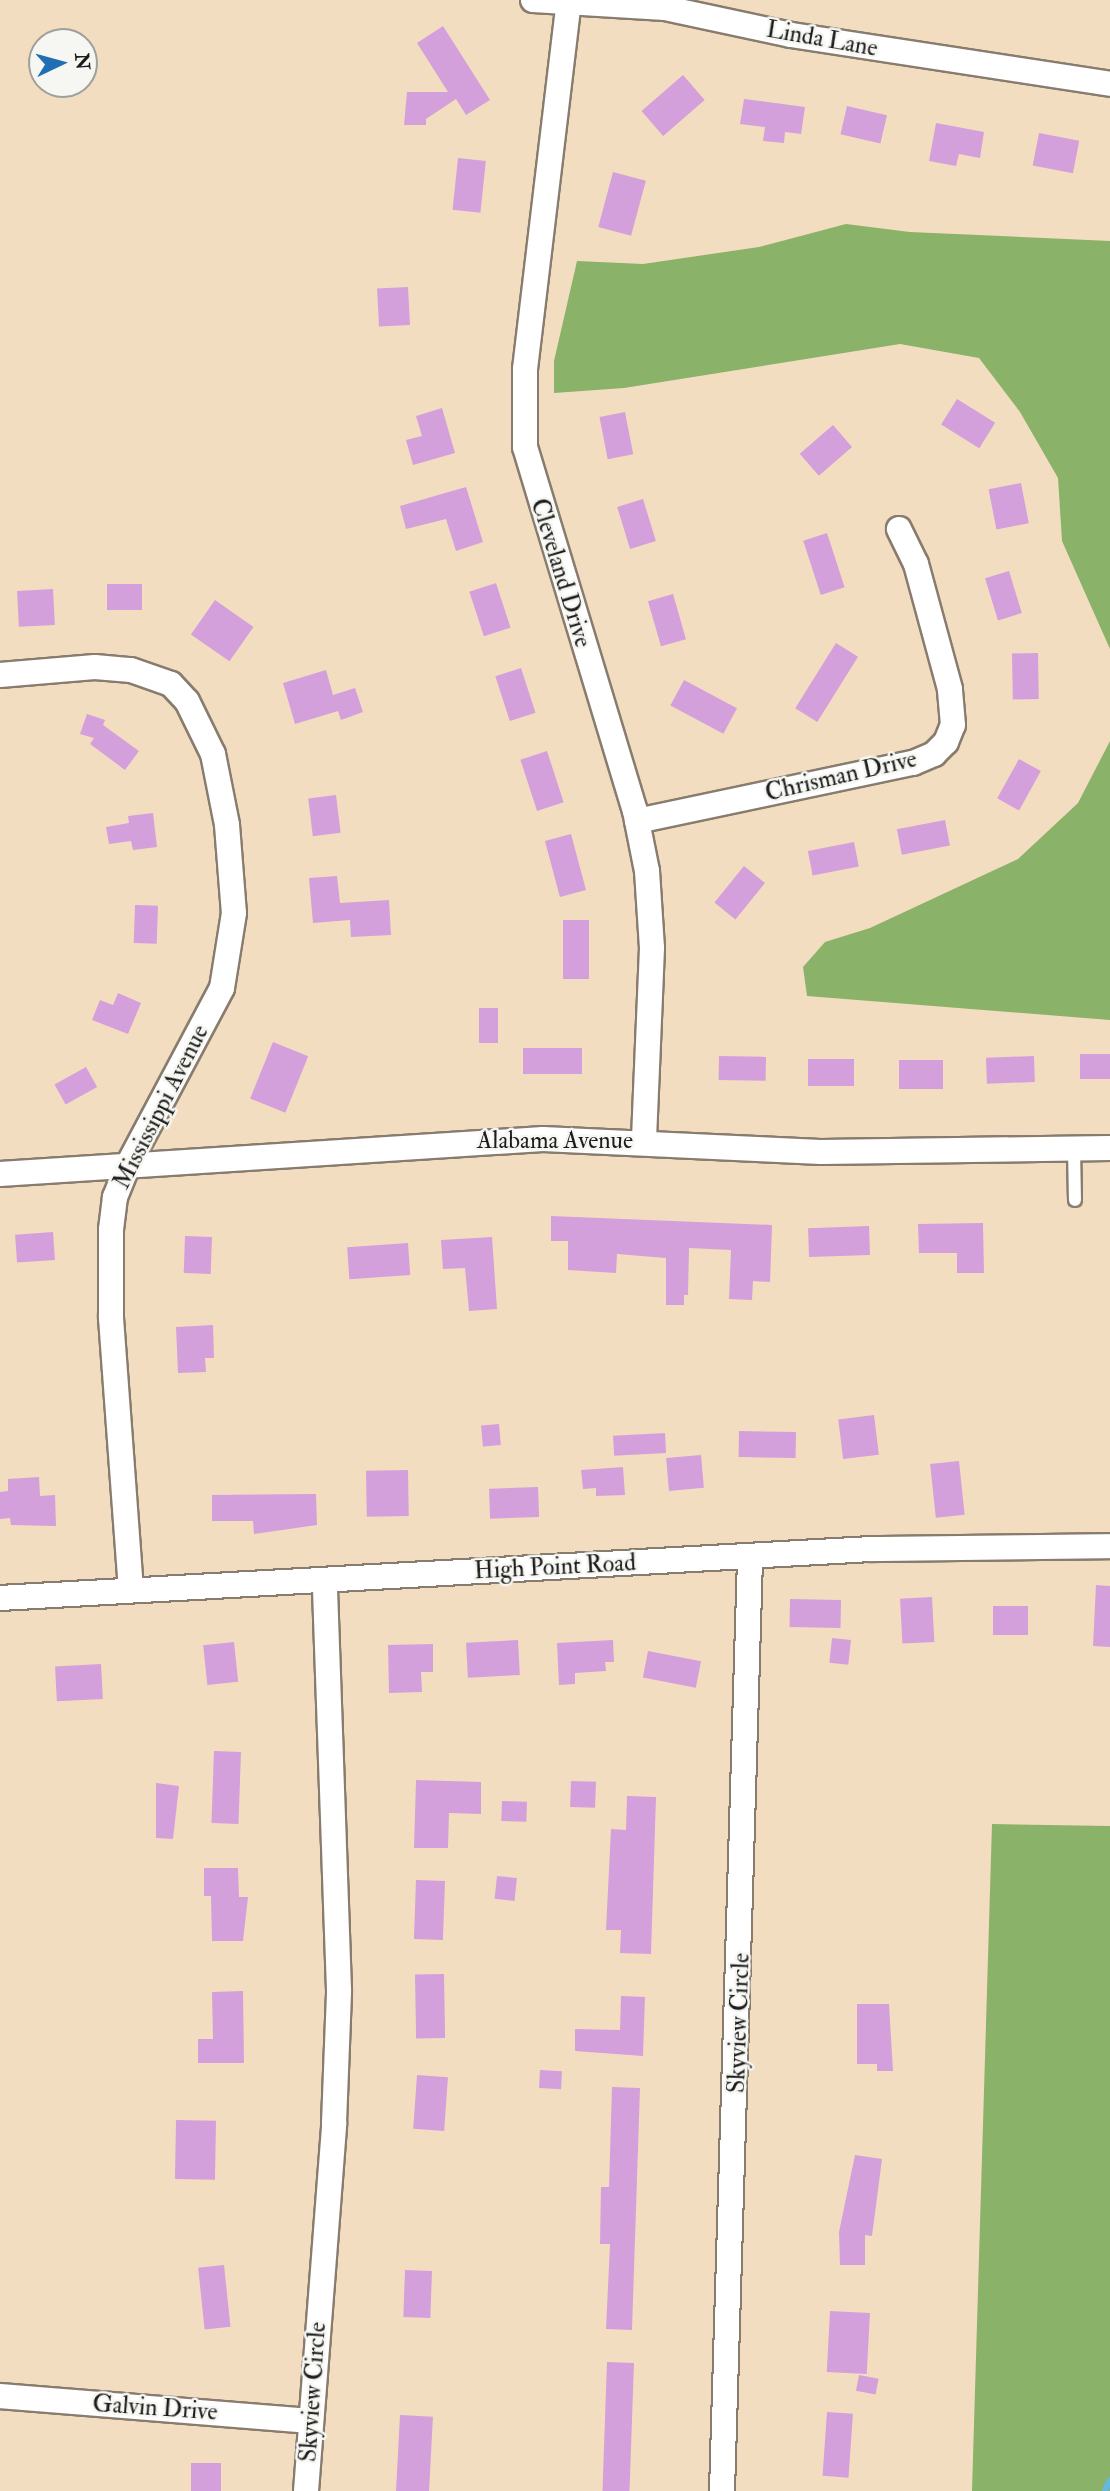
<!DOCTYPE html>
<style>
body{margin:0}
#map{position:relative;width:1110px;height:2491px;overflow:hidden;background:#f3ddc0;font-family:"IM FELL Double Pica",serif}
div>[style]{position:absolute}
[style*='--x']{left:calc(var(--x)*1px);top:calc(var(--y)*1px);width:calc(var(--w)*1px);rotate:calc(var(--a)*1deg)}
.forest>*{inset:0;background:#8ab269}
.stream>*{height:6px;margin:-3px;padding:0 3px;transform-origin:3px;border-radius:3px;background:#63b9df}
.building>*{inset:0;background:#d3a0db;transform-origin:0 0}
.roads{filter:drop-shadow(2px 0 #887c6e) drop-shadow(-2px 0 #887c6e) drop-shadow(0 2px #887c6e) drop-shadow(0 -2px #887c6e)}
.service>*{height:12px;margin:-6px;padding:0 6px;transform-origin:6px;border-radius:6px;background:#fff}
.minor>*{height:24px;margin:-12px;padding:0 12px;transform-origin:12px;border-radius:12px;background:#fff}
span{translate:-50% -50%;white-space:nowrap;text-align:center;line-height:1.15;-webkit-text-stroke:5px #f6f6f2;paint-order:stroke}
.street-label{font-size:24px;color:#1c1c1c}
.north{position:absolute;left:28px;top:28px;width:70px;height:70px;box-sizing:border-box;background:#f6f6f2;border:2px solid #9f9f9c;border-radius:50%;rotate:85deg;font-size:19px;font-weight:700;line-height:28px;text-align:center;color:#1c1c1c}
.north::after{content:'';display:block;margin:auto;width:24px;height:32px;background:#1f6fb2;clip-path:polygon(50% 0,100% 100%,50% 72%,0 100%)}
</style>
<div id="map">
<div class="forest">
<i style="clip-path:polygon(846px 224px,910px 232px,1110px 241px,1110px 649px,1062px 541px,1058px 478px,1020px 412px,979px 358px,900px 344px,624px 388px,554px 393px,554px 361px,577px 261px,643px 264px,759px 247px)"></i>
<i style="clip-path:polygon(1110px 741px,1110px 1020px,807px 996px,803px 967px,825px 942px,870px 928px,1018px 859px,1078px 803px)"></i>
<i style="clip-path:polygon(992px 1824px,1110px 1826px,1110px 2491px,972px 2491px)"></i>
</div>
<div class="stream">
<i style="--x:1105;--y:2491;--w:12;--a:-66"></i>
</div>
<div class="building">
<i style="clip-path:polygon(443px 26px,490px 100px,466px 115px,456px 99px,426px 119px,426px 125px,404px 125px,407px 92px,448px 92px,417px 43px)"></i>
<i style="left:683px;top:75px;width:33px;height:55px;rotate:49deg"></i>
<i style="clip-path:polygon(744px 99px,805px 107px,801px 134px,785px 132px,784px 143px,763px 141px,765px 127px,740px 124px)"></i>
<i style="left:847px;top:106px;width:41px;height:29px;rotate:13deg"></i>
<i style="clip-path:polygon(936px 123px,984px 132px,980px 158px,959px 154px,956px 166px,929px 161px)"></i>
<i style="left:1039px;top:133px;width:41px;height:33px;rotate:11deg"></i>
<i style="left:458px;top:158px;width:28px;height:52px;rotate:6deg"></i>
<i style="left:613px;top:172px;width:34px;height:57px;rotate:15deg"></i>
<i style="left:408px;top:287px;width:38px;height:31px;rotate:87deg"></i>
<i style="left:957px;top:399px;width:45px;height:30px;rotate:32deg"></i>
<i style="clip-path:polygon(442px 408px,455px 453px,413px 465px,406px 440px,422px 436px,416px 416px)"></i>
<i style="left:625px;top:412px;width:43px;height:26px;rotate:79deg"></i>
<i style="left:833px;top:425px;width:29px;height:44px;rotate:49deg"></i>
<i style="left:1021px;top:483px;width:41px;height:33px;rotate:79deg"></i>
<i style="clip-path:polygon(466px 487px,483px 542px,456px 551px,446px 519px,406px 529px,400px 506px)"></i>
<i style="left:643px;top:499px;width:44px;height:27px;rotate:73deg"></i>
<i style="left:827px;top:533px;width:57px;height:25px;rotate:72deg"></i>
<i style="left:1009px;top:571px;width:44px;height:25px;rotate:73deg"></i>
<i style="left:496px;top:583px;width:47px;height:28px;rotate:72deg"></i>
<i style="left:142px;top:584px;width:26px;height:35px;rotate:90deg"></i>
<i style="left:53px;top:589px;width:36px;height:36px;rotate:87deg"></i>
<i style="left:673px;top:594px;width:47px;height:26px;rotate:74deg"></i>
<i style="left:215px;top:600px;width:47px;height:42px;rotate:35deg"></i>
<i style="left:836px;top:643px;width:26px;height:77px;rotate:32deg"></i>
<i style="left:1038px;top:653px;width:46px;height:26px;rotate:89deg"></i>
<i style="left:521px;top:668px;width:47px;height:27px;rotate:72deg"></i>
<i style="clip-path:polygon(326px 670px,333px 695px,355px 688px,363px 712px,341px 720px,338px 711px,295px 724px,283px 683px)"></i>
<i style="left:684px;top:680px;width:60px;height:29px;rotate:28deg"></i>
<i style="clip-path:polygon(87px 714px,105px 720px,103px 725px,139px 751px,125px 770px,90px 744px,94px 738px,80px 734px)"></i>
<i style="left:547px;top:751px;width:54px;height:28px;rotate:72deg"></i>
<i style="left:1019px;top:759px;width:25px;height:45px;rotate:29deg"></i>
<i style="left:336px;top:795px;width:38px;height:28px;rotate:83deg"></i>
<i style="clip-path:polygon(153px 813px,157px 847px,133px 850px,131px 841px,109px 844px,106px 827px,129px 823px,128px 816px)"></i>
<i style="left:945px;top:820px;width:26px;height:49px;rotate:79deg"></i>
<i style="left:571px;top:834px;width:58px;height:27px;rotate:75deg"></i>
<i style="left:854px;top:842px;width:25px;height:47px;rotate:79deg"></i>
<i style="left:744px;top:866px;width:27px;height:47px;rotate:39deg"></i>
<i style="clip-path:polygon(337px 876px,340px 903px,389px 900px,391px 935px,351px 937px,350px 920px,313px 923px,309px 878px)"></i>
<i style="left:135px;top:905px;width:23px;height:38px;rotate:2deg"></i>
<i style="left:563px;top:920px;width:26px;height:59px"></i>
<i style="clip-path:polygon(118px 993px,141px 1003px,128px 1034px,92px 1020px,100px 1000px,113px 1005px)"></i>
<i style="left:479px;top:1008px;width:19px;height:35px"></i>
<i style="left:273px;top:1042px;width:38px;height:61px;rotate:22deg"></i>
<i style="left:523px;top:1048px;width:59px;height:26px"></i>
<i style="left:1080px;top:1054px;width:30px;height:25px"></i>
<i style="left:719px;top:1056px;width:47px;height:24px;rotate:1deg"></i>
<i style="left:1034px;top:1056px;width:26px;height:48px;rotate:88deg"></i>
<i style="left:854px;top:1059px;width:27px;height:46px;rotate:90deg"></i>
<i style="left:899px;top:1060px;width:44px;height:29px"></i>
<i style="left:86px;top:1067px;width:23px;height:36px;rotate:61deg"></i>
<i style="clip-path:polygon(551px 1216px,772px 1225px,770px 1282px,753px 1281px,752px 1300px,729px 1299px,731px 1250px,689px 1248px,688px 1295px,684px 1295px,684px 1305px,666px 1305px,666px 1258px,617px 1254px,616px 1273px,568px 1270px,568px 1241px,551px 1241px)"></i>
<i style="clip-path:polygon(983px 1223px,984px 1273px,957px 1273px,957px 1253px,919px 1253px,918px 1224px)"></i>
<i style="left:869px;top:1226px;width:29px;height:61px;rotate:88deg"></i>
<i style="left:53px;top:1232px;width:28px;height:38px;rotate:86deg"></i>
<i style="left:185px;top:1236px;width:27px;height:37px;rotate:2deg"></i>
<i style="clip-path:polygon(492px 1237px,497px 1309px,469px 1311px,465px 1268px,443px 1269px,441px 1240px)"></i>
<i style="left:408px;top:1243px;width:32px;height:61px;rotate:86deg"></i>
<i style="clip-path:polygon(213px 1325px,214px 1358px,205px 1358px,206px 1372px,178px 1373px,176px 1327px)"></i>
<i style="left:874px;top:1415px;width:40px;height:36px;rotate:83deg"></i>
<i style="left:499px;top:1424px;width:21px;height:18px;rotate:85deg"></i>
<i style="left:739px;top:1431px;width:57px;height:26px;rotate:1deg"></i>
<i style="left:665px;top:1433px;width:20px;height:52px;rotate:87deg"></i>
<i style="left:701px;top:1455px;width:33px;height:35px;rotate:85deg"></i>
<i style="left:959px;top:1461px;width:54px;height:29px;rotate:84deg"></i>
<i style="clip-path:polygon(623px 1467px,625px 1495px,596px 1496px,596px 1488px,583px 1489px,581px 1470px)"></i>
<i style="left:408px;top:1470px;width:46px;height:42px;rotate:89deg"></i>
<i style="clip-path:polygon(39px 1477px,40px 1496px,55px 1495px,56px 1526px,11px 1525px,10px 1518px,0 1519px,0 1492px,8px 1491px,8px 1479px)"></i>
<i style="left:538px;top:1487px;width:30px;height:49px;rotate:88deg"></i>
<i style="clip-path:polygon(316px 1494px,317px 1525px,254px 1534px,253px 1521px,212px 1521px,212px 1495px)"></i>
<i style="clip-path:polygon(1096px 1585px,1110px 1586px,1110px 1647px,1093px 1646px)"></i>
<i style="left:932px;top:1597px;width:45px;height:32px;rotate:87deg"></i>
<i style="left:790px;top:1599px;width:51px;height:28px;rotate:1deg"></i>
<i style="left:993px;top:1606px;width:35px;height:29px"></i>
<i style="left:832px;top:1638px;width:19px;height:25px;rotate:6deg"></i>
<i style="left:518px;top:1640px;width:35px;height:52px;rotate:87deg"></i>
<i style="clip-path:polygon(613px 1640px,614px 1662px,605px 1662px,606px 1671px,575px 1673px,575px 1684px,559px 1685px,557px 1643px)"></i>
<i style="left:234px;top:1642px;width:40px;height:31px;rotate:84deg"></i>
<i style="clip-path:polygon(433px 1644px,433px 1672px,421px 1672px,422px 1692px,389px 1693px,388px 1645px)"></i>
<i style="left:648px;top:1651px;width:54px;height:27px;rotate:11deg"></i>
<i style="left:101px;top:1664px;width:35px;height:46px;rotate:87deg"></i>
<i style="left:214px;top:1751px;width:27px;height:72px;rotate:2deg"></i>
<i style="clip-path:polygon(416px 1780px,481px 1782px,481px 1814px,449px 1813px,448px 1848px,414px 1848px)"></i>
<i style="left:571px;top:1781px;width:25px;height:26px;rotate:2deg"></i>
<i style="clip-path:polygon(156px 1783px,179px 1786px,173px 1839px,156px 1838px)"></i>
<i style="clip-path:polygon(627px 1796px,656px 1797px,651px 1954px,620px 1953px,621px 1930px,606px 1930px,611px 1829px,626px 1830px)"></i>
<i style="left:502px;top:1801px;width:25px;height:20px;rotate:2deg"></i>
<i style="clip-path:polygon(204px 1868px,238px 1868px,239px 1897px,248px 1897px,243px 1941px,212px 1941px,211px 1896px,204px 1896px)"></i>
<i style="left:497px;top:1876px;width:20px;height:23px;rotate:6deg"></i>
<i style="left:416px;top:1880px;width:29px;height:59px;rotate:2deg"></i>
<i style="left:444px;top:1974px;width:64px;height:29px;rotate:89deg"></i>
<i style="clip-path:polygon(243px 1991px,244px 2063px,198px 2063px,198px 2039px,213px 2039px,212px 1992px)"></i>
<i style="clip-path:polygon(621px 1996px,645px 1997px,643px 2056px,575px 2051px,575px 2029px,620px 2030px)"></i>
<i style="clip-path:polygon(857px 2004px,889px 2004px,893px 2071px,877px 2071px,877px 2064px,857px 2064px)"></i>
<i style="left:540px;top:2070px;width:22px;height:18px;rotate:3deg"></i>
<i style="left:417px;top:2075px;width:31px;height:54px;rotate:4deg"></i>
<i style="clip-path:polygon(612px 2087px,640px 2088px,632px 2330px,606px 2329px,610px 2244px,600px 2244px,601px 2187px,609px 2187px)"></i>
<i style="left:176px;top:2120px;width:40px;height:59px;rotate:1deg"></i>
<i style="clip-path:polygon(855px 2155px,882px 2159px,872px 2236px,865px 2235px,865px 2265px,840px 2265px,839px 2232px)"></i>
<i style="left:224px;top:2265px;width:62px;height:26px;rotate:84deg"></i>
<i style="left:405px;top:2270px;width:27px;height:47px;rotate:2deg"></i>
<i style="left:830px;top:2311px;width:40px;height:61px;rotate:3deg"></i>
<i style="left:607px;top:2362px;width:27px;height:129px;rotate:2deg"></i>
<i style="left:859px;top:2375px;width:20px;height:16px;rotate:11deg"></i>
<i style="left:827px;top:2412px;width:26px;height:64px;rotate:4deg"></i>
<i style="left:400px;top:2415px;width:33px;height:76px;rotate:3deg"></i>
<i style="left:191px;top:2463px;width:30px;height:28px"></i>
</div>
<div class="roads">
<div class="service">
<i style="--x:1074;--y:1149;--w:51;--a:88.9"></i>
</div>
<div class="minor">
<i style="--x:533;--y:0;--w:132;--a:3.5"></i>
<i style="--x:665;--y:8;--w:129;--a:12.1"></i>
<i style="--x:791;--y:35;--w:323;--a:8.7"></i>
<i style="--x:569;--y:0;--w:372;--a:96.8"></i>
<i style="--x:525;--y:369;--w:78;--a:90"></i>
<i style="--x:525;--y:447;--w:380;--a:73.2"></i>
<i style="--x:635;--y:811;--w:61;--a:78.7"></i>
<i style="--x:647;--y:871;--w:77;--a:86.3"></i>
<i style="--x:652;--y:948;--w:193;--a:92.4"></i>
<i style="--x:0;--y:675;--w:95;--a:-4.8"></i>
<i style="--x:95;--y:667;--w:36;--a:5"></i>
<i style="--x:131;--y:670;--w:42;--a:19.3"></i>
<i style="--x:171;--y:684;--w:23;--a:47"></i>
<i style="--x:187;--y:701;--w:59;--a:63.9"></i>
<i style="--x:213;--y:754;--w:72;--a:78.8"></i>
<i style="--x:227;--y:825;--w:88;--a:85.5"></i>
<i style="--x:234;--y:913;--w:76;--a:99.1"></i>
<i style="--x:222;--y:988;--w:200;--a:118"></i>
<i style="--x:128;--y:1165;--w:35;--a:112"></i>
<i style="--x:115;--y:1197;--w:32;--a:97"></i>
<i style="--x:111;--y:1229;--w:89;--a:90"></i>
<i style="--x:111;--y:1318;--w:273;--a:85.8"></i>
<i style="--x:637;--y:821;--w:282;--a:-11.9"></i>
<i style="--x:913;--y:763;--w:23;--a:-23"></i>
<i style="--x:934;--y:754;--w:17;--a:-45"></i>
<i style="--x:946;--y:742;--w:18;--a:-68"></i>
<i style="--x:953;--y:725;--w:36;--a:-95"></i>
<i style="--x:950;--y:689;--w:130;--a:-105.2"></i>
<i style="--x:916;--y:564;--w:39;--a:-116"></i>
<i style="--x:0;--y:1174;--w:544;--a:-3.69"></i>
<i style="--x:543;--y:1139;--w:278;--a:2.7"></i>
<i style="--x:821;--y:1152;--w:289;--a:-0.8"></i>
<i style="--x:0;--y:1598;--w:873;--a:-3.22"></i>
<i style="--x:872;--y:1549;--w:238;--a:-0.7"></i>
<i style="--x:0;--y:2396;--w:312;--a:4.6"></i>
<i style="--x:306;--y:2491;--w:369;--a:-85.6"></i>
<i style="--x:334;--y:2123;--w:133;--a:-87.8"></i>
<i style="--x:339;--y:1990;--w:409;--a:-92"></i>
<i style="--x:722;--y:2491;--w:935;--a:-88.28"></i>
</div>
</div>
<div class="street-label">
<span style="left:822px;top:39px;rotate:10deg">Linda Lane</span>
<span style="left:561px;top:573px;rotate:73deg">Cleveland Drive</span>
<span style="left:841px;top:776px;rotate:-13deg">Chrisman Drive</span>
<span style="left:161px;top:1107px;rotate:-63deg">Mississippi Avenue</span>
<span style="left:555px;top:1141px">Alabama Avenue</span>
<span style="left:555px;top:1567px;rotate:-3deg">High Point Road</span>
<span style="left:739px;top:2023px;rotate:-88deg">Skyview Circle</span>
<span style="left:313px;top:2392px;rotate:-86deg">Skyview Circle</span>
<span style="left:155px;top:2408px;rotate:4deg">Galvin Drive</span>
</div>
<div class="north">N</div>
</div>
